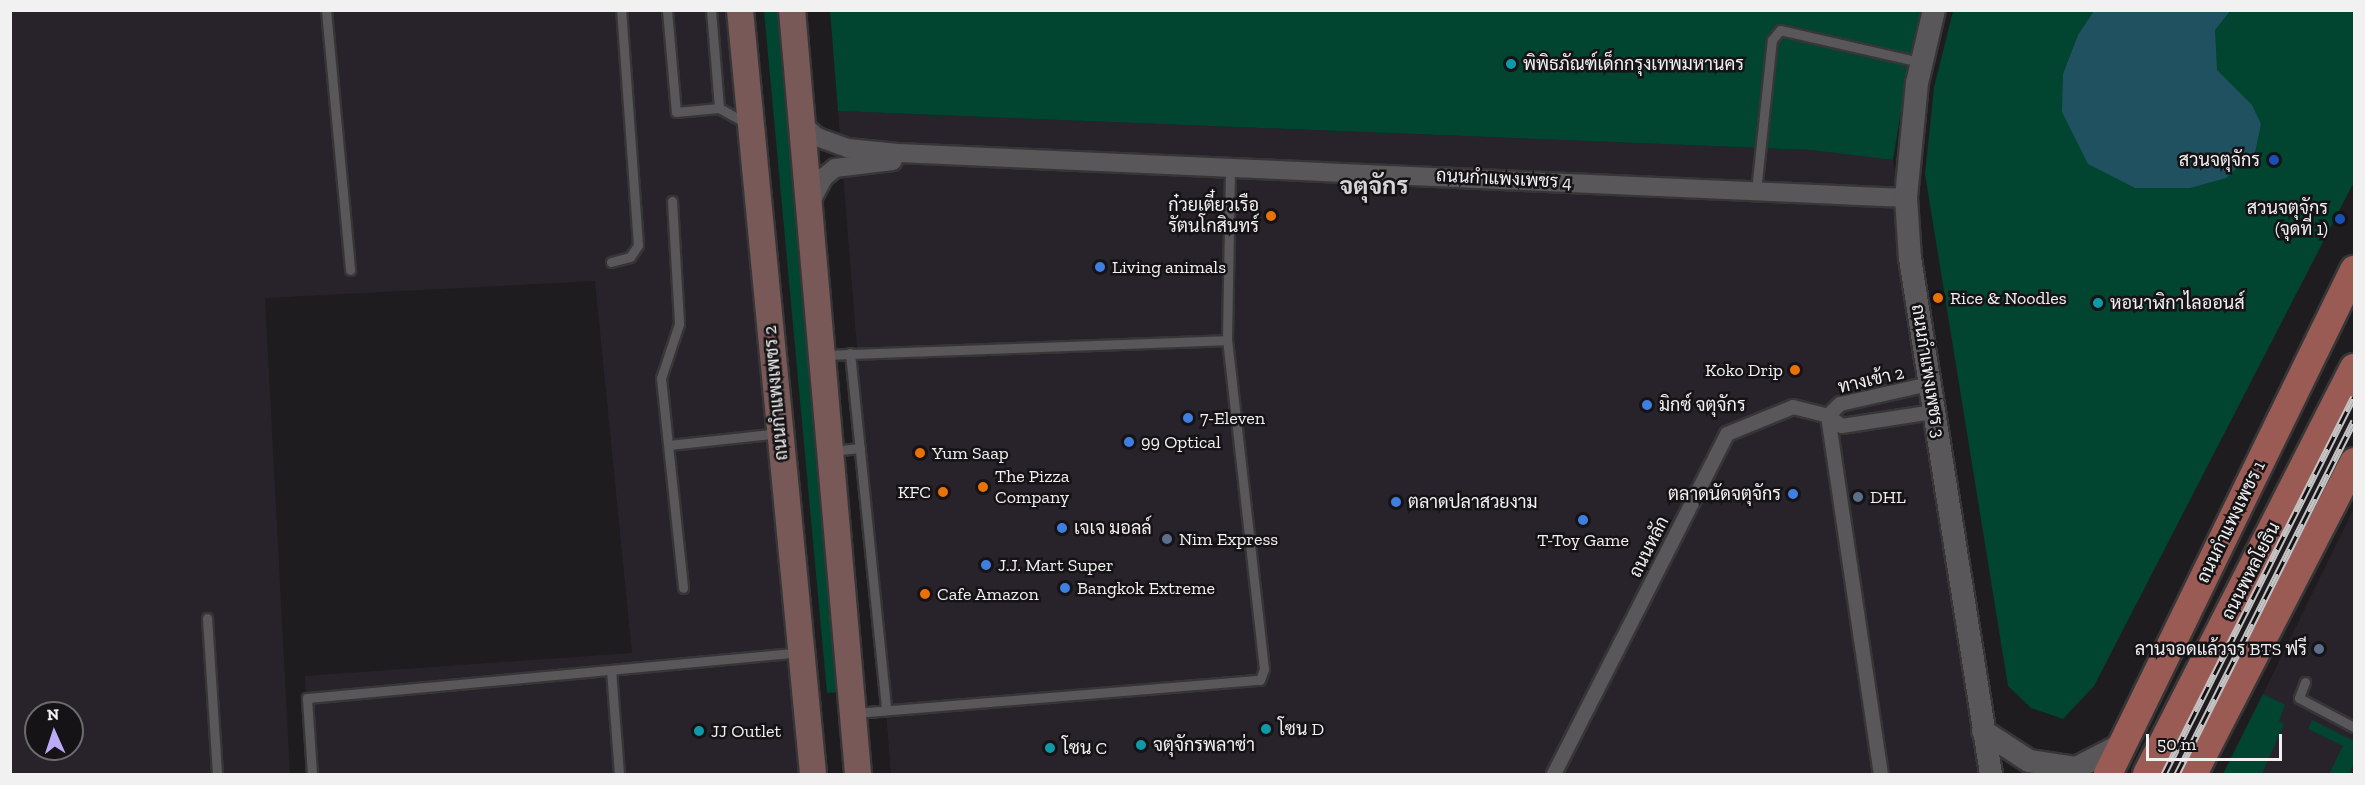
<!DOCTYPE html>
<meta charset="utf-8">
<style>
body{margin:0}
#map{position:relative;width:2365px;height:785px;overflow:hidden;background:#1e1c1e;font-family:"Zilla Slab",Sarabun,serif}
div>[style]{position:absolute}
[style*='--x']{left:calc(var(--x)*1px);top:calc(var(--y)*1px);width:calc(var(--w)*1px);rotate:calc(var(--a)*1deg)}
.built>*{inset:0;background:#28232a}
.green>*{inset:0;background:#01442f}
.water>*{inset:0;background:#205161}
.roads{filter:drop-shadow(2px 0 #373637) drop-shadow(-2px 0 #373637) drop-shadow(0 2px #373637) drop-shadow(0 -2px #373637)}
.service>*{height:9px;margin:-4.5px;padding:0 4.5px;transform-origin:4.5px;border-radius:4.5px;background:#595759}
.pedestrian>*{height:14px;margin:-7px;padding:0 7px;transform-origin:7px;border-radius:7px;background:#595759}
.minor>*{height:18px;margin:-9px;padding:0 9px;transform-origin:9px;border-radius:9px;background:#595759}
.tertiary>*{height:22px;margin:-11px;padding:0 11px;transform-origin:11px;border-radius:11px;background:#595759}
.secondary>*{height:26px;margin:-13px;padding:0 13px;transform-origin:13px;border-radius:13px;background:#795957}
.primary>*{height:28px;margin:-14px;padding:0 14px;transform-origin:14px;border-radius:14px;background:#9a5b55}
.rail>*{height:7px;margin-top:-3.5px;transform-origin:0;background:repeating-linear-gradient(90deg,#151315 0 14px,#c6c5c6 0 28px);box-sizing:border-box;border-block:2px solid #c6c5c6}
.dots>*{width:16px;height:16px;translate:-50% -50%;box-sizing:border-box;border:3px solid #151315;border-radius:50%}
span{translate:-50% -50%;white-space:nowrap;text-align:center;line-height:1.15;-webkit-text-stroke:5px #151315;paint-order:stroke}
.poi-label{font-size:18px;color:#f2f1f2}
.left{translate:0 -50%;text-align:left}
.right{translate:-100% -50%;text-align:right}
.street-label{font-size:18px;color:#f2f1f2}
.district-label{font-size:24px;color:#d6d4d7;font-weight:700}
.frame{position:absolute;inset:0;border:12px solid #f2f1f2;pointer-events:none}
.north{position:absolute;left:24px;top:701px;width:60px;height:60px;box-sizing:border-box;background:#151315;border:2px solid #6d6c6d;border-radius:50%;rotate:357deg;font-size:16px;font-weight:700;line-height:24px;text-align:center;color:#f2f1f2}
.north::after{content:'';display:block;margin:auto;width:21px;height:27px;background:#bbaaf6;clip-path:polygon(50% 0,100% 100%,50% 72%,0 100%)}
.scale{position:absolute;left:2146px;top:734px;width:136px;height:27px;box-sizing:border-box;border:3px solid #f2f1f2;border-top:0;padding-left:8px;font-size:18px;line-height:21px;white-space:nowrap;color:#f2f1f2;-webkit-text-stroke:4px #151315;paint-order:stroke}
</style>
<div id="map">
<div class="built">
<i style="clip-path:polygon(evenodd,10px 11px,725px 11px,799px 774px,309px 774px,305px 676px,632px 653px,595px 281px,265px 298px,290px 774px,11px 774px,10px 11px,36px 713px,72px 713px,72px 749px,36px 749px,36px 713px)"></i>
<i style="clip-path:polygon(838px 111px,1810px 150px,1893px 160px,1987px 774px,891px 774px)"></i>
<i style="clip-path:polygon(2354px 508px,2354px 774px,2223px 774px,2269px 682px)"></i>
</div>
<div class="green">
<i style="clip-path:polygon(764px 11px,783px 11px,839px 692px,827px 693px)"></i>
<i style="clip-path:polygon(830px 11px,1925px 11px,1906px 81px,1893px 160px,1810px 150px,838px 111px)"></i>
<i style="clip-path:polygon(1953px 11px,2354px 11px,2354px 182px,2094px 686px,2063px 719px,2031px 708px,2008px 686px,1925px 174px,1934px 87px)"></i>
<i style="clip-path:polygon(2263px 694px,2285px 705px,2279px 721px,2284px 724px,2262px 774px,2223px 774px)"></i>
<i style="clip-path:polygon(2312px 720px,2354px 741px,2354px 764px,2349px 774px,2329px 774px,2343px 746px,2308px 729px)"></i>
</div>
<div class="water">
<i style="clip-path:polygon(2094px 11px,2230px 11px,2215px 30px,2217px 70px,2252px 105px,2261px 124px,2255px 152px,2226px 178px,2190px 188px,2135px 188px,2088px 164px,2062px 112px,2063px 74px,2078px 35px)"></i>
</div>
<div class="roads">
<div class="service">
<i style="--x:326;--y:10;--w:261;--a:84.7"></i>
<i style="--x:667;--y:10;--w:102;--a:85"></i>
<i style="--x:676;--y:112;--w:43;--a:-5.3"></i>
<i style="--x:719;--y:108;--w:31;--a:29"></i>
<i style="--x:711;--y:10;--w:98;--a:85.3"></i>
<i style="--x:1756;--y:191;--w:152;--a:-84"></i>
<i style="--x:1772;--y:40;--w:13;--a:-51"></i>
<i style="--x:1780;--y:30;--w:144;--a:12.9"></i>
<i style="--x:672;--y:201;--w:123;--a:86.7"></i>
<i style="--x:679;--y:324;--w:57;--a:108.4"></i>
<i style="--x:661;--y:378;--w:211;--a:84"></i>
<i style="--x:611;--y:262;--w:20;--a:-15"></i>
<i style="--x:630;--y:257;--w:14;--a:-56"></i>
<i style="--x:638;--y:245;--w:236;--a:-94.1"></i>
<i style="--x:850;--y:353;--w:359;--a:84.2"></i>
<i style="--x:822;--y:355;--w:405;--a:-2.1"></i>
<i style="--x:669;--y:445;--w:112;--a:-6.2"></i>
<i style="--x:831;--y:451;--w:29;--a:-6"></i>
<i style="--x:207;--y:618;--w:156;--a:86.3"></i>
<i style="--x:611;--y:670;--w:104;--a:85.6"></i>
<i style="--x:2305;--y:682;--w:17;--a:111"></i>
<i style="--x:2299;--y:698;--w:62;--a:27.8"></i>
<i style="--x:855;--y:713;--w:406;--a:-4.7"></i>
<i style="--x:1260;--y:680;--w:12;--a:-70"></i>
<i style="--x:1264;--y:669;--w:331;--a:-96.4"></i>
<i style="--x:1227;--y:340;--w:173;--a:-89"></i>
<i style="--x:312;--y:774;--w:76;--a:-93.8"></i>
<i style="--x:307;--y:698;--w:495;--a:-5.3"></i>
</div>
<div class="pedestrian">
<i style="--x:1929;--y:384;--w:91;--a:167.3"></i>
<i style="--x:1840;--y:404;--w:17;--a:135"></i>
<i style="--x:1828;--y:416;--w:17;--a:36"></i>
<i style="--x:1842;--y:426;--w:93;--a:-8.7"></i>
<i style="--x:1554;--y:774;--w:381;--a:-63"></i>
<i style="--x:1727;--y:434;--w:71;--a:-22.2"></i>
<i style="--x:1793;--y:407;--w:36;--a:14"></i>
<i style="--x:1828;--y:416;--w:362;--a:81.6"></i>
</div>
<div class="minor">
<i style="--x:801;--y:123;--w:21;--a:41"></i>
<i style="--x:817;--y:137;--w:33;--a:20"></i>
<i style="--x:848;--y:148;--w:50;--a:5.7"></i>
<i style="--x:898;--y:153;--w:1009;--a:2.56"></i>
<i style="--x:809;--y:205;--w:32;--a:-62"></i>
<i style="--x:824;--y:177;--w:14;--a:-39"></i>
<i style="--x:835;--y:168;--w:58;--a:-6.9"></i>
</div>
<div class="tertiary">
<i style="--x:1934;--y:10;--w:75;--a:103.1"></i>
<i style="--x:1917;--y:83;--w:116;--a:95.5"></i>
<i style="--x:1906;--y:198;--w:60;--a:86.2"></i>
<i style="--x:1910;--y:258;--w:522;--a:81.08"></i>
<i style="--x:1983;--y:731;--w:55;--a:33.1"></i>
<i style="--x:2029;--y:761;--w:48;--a:8.5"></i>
<i style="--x:2076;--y:768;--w:53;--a:-27.1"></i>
</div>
<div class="secondary">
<i style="--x:740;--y:10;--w:767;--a:84.54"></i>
<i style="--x:792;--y:10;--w:767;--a:85.06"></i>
</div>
<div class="primary">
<i style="--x:2108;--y:774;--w:561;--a:-63.98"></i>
<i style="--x:2147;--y:774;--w:456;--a:-63"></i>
<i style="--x:2193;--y:774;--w:351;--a:-62.7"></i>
</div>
</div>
<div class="rail">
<i style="--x:2164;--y:774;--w:422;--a:-63.3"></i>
<i style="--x:2177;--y:774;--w:395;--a:-63.4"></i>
</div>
<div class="dots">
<i style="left:1511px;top:64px;background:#0f9aa8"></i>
<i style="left:2274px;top:160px;background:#1a4fb4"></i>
<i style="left:1271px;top:216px;background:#e8710a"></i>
<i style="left:2340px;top:219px;background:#1a4fb4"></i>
<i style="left:1100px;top:267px;background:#3f7fe0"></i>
<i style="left:1938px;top:298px;background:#e8710a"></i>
<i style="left:2098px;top:303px;background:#0f9aa8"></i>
<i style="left:1795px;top:370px;background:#e8710a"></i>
<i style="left:1647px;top:405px;background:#3f7fe0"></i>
<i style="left:1188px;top:418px;background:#3f7fe0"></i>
<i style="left:1129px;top:442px;background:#3f7fe0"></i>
<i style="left:920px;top:453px;background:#e8710a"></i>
<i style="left:983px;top:487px;background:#e8710a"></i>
<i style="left:943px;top:492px;background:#e8710a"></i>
<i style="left:1793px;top:494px;background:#3f7fe0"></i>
<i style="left:1858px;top:497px;background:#5c6f8a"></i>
<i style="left:1396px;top:502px;background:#3f7fe0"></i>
<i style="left:1583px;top:520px;background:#3f7fe0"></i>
<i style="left:1062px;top:528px;background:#3f7fe0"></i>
<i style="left:1167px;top:539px;background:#5c6f8a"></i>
<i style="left:986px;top:565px;background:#3f7fe0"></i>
<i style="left:1065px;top:588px;background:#3f7fe0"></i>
<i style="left:925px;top:594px;background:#e8710a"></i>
<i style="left:2319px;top:649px;background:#5c6f8a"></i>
<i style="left:1266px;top:729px;background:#0f9aa8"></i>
<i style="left:699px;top:731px;background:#0f9aa8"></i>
<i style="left:1141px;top:745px;background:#0f9aa8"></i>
<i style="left:1050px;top:748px;background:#0f9aa8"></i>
</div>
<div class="poi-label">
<span class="left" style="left:1523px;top:64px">พิพิธภัณฑ์เด็กกรุงเทพมหานคร</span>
<span class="right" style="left:2260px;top:160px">สวนจตุจักร</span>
<span class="right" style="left:1259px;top:216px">ก๋วยเตี๋ยวเรือ<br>รัตนโกสินทร์</span>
<span class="right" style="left:2328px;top:219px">สวนจตุจักร<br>(จุดที่ 1)</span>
<span class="left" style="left:1112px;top:267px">Living animals</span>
<span class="left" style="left:1950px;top:298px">Rice &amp; Noodles</span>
<span class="left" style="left:2110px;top:303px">หอนาฬิกาไลออนส์</span>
<span class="right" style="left:1783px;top:370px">Koko Drip</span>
<span class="left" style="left:1659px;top:405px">มิกซ์ จตุจักร</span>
<span class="left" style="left:1200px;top:418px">7-Eleven</span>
<span class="left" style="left:1141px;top:442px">99 Optical</span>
<span class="left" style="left:932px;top:453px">Yum Saap</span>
<span class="left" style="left:995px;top:487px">The Pizza<br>Company</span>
<span class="right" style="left:931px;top:492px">KFC</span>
<span class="right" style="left:1781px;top:494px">ตลาดนัดจตุจักร</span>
<span class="left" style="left:1870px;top:497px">DHL</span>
<span class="left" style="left:1408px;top:502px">ตลาดปลาสวยงาม</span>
<span class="left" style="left:1074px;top:528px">เจเจ มอลล์</span>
<span class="left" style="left:1179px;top:539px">Nim Express</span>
<span style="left:1583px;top:540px">T-Toy Game</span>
<span class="left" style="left:998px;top:565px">J.J. Mart Super</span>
<span class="left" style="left:1077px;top:588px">Bangkok Extreme</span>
<span class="left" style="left:937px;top:594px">Cafe Amazon</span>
<span class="right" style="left:2307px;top:649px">ลานจอดแล้วจร BTS ฟรี</span>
<span class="left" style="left:1278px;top:729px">โซน D</span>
<span class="left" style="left:711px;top:731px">JJ Outlet</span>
<span class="left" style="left:1153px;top:745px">จตุจักรพลาซ่า</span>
<span class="left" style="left:1062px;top:748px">โซน C</span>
</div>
<div class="street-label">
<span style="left:1504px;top:179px;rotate:3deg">ถนนกำแพงเพชร 4</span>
<span style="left:1928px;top:371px;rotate:81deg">ถนนกำแพงเพชร 3</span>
<span style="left:1871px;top:380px;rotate:-13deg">ทางเข้า 2</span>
<span style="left:776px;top:393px;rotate:-95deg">ถนนกำแพงเพชร 2</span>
<span style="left:2231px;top:522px;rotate:-64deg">ถนนกำแพงเพชร 1</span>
<span style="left:1649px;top:547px;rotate:-63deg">ถนนหลัก</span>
<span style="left:2251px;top:571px;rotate:-63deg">ถนนพหลโยธิน</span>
</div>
<div class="district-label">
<span style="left:1374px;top:186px">จตุจักร</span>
</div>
<div class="frame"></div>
<div class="north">N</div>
<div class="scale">50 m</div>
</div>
